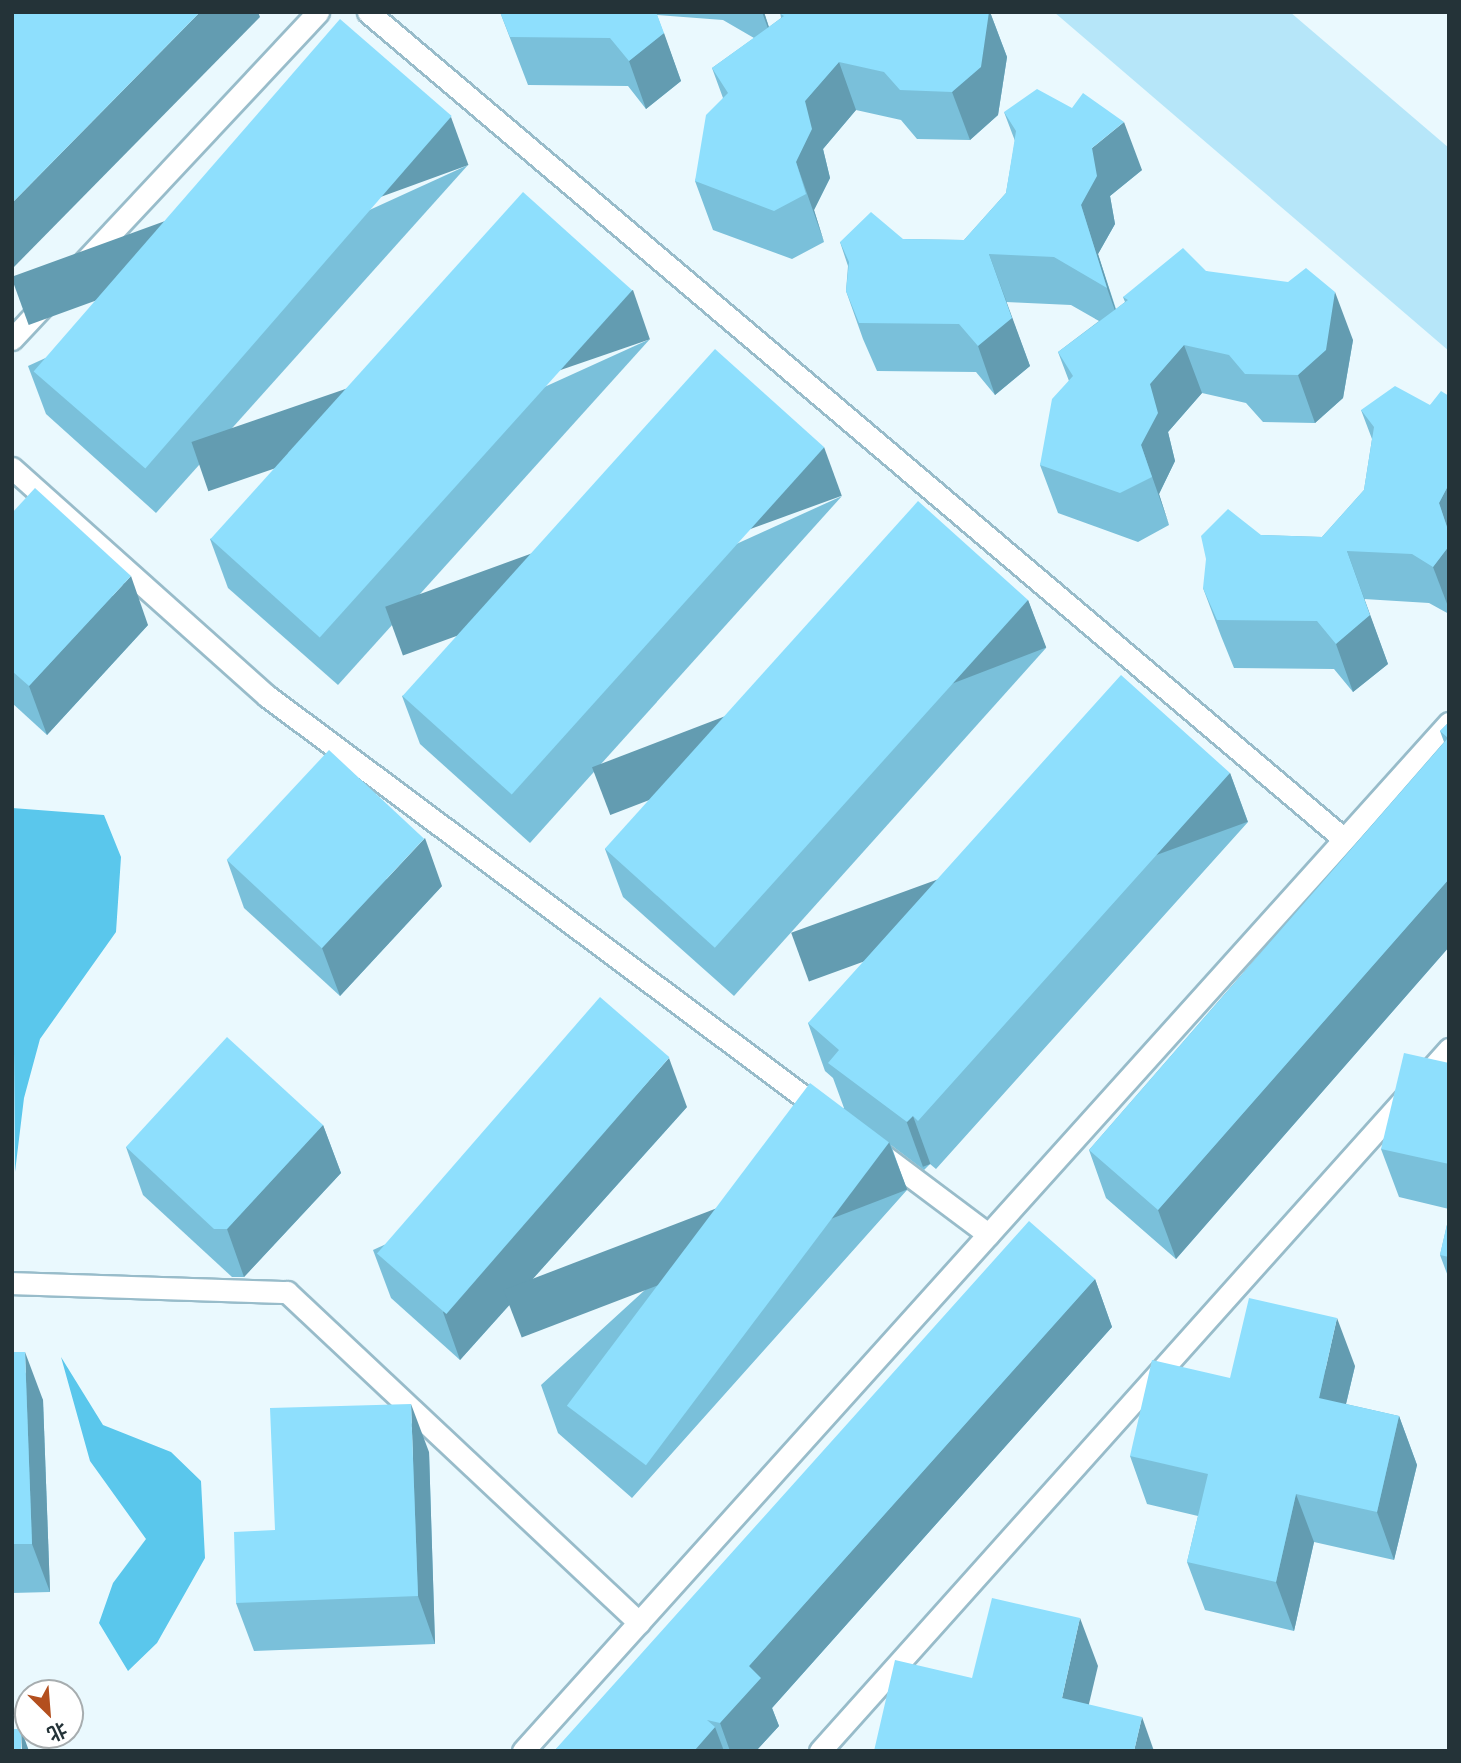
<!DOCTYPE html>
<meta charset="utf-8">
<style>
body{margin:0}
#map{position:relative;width:1461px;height:1763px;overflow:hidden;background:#eaf9fe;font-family:"Work Sans","Noto Sans SC",sans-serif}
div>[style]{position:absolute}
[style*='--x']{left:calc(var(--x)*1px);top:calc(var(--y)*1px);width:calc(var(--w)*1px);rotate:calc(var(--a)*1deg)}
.green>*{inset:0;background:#b6e6f9}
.water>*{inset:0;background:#5ac7ec}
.roads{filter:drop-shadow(2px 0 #98bcca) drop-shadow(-2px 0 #98bcca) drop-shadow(0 2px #98bcca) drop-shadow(0 -2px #98bcca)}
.service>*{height:21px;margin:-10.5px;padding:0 10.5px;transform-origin:10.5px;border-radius:10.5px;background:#fff}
.wall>*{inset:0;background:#7ac0da}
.shaded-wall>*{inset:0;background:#639cb1;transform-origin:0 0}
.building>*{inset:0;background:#8edffd;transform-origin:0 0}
span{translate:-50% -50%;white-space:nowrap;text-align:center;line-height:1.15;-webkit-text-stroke:5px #fff;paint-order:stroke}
.frame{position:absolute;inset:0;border:14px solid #243338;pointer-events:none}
.north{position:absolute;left:14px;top:1679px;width:70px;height:70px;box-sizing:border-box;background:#fff;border:2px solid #a7adaf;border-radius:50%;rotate:155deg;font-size:19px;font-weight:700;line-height:28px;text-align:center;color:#243338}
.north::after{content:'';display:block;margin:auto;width:24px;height:32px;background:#b34f1e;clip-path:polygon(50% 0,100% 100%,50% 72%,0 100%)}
</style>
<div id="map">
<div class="green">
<i style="clip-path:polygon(1054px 12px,1290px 12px,1449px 148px,1449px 351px)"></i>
</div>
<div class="water">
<i style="clip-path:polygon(12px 808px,104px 815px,121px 857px,116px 932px,40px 1039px,24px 1098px,15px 1172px)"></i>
<i style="clip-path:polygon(61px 1357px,103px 1425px,171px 1452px,201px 1481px,205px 1558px,157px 1643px,128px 1671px,99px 1623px,113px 1583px,146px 1539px,90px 1461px)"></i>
</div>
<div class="roads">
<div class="service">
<i style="--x:368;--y:12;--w:1279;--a:40.28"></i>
<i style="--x:12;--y:339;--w:448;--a:-46.9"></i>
<i style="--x:12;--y:468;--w:342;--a:41.8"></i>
<i style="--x:267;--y:696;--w:694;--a:36.74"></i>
<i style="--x:877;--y:1151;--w:139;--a:36.8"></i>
<i style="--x:12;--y:1283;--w:275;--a:1.9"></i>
<i style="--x:287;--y:1292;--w:483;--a:43.2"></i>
<i style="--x:523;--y:1751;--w:1384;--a:-47.99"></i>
<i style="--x:820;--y:1751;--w:943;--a:-48.14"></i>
</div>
</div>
<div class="wall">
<i style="clip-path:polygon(500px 12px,764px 12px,769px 27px,781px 18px,780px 12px,990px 12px,1007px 57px,998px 115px,970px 140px,917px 139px,901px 120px,856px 110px,823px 149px,830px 178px,814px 210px,824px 242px,792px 259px,713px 230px,695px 181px,723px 98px,712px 68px,754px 38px,723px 20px,657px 15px,681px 81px,646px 109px,628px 86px,528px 85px)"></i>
<i style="clip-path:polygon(1004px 112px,1142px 170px,1110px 196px,1115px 224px,1098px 254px,1116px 309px,1125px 302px,1123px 297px,1206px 271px,1353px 340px,1343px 398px,1315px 423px,1263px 422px,1246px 403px,1202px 393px,1168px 432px,1175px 461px,1159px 494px,1169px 525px,1138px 542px,1058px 513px,1040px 465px,1069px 381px,1058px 352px,1099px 321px,1071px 305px,1006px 302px,1030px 366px,995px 395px,976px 372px,877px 371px,863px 339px,846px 291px,848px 266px,840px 242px,903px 239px,964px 240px,1006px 193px,1015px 141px)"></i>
<i style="clip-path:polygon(468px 165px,156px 513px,46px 414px,28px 366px)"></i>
<i style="clip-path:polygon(650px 339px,338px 685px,228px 588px,210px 539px)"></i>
<i style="clip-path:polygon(1449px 396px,1449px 614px,1429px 603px,1364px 599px,1388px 664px,1353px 692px,1334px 669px,1234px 668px,1221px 636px,1203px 588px,1261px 535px,1322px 537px,1364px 490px,1372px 439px,1361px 410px,1430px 405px)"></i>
<i style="clip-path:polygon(842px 496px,530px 843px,420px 744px,402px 696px)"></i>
<i style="clip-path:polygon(12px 513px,148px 625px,47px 735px,12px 703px)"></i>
<i style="clip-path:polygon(1028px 600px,1046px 648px,734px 996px,623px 897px,605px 849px)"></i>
<i style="clip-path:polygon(1449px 722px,1449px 947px,1176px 1259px,1106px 1198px,1089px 1150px,1444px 742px,1440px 731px)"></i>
<i style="clip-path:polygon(1230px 773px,1248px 822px,936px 1169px,930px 1164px,924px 1170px,891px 1145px,907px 1190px,632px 1498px,558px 1433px,541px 1385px,844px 1108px,833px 1078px,825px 1071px,808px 1023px)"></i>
<i style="clip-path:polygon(227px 860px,442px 886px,340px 996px,244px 908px)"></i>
<i style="clip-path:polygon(1449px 1063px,1449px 1209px,1399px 1197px,1381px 1149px)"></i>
<i style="clip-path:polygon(687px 1107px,460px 1360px,391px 1298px,373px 1250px)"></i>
<i style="clip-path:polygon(323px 1125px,341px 1173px,244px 1277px,232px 1277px,143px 1195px,126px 1147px)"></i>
<i style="clip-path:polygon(1449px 1216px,1449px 1279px,1440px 1255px)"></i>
<i style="clip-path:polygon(1095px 1279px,1112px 1327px,772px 1708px,779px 1726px,756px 1751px,554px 1751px)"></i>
<i style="clip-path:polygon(12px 1352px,43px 1400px,50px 1592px,12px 1593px)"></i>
<i style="clip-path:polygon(1355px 1366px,1346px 1404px,1399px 1416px,1417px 1465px,1394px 1560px,1314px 1542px,1294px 1631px,1205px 1610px,1187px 1562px,1198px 1516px,1147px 1504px,1130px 1456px,1230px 1378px)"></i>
<i style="clip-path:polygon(429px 1452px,435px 1644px,254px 1651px,236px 1603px,275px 1530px)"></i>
</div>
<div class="shaded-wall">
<i style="clip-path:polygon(200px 12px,258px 12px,260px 17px,12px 269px,12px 203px)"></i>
<i style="clip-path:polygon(762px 12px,764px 12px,776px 50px)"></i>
<i style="clip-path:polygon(989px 12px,990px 12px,1007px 57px,998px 115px,970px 140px,952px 92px)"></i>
<i style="clip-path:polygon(664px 33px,681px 81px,646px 109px,629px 61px)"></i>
<i style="clip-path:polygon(839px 62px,856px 110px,823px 149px,830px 178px,814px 210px,824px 242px,796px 162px,805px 101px)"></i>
<i style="left:451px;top:117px;width:51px;height:468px;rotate:70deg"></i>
<i style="clip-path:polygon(1124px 122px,1142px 170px,1110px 196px,1115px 224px,1098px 254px,1124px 336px,1107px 288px,1081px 205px,1092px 148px)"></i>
<i style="clip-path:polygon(989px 254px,1030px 366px,995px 395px,978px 346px)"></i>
<i style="left:633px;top:290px;width:52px;height:467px;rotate:71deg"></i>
<i style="clip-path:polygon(1335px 292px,1353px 340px,1343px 398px,1315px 423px,1298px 375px)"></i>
<i style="clip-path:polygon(1184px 345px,1202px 393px,1168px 432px,1175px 461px,1159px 494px,1169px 525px,1141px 445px,1150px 384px)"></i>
<i style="left:824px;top:447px;width:52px;height:467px;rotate:70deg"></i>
<i style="clip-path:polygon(1449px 484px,1449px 533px,1439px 503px)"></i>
<i style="clip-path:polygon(1449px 546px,1449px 609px,1433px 567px)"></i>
<i style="clip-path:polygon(1347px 551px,1388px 664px,1353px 692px,1336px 644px)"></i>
<i style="clip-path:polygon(131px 576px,148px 625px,47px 735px,29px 686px)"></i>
<i style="left:1028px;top:600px;width:51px;height:467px;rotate:69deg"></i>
<i style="left:1230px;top:773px;width:52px;height:467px;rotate:70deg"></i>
<i style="clip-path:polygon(425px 838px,442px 886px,340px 996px,322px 948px)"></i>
<i style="clip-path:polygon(1449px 879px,1449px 947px,1176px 1259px,1158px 1210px)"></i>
<i style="clip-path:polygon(669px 1058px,687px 1107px,460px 1360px,443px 1312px)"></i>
<i style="left:913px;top:1116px;width:51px;height:8px;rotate:70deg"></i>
<i style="clip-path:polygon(323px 1125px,341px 1173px,244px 1277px,227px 1229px)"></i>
<i style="left:889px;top:1142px;width:51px;height:413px;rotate:69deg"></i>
<i style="clip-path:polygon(1095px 1279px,1112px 1327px,772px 1708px,779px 1726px,756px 1751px,730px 1751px,720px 1723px,749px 1666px)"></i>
<i style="clip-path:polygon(1337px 1318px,1355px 1366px,1336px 1446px,1319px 1398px)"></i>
<i style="clip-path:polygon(25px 1352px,43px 1400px,50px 1592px,32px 1544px)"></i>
<i style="clip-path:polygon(411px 1404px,429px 1452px,435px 1644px,418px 1596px)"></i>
<i style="clip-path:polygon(1399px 1416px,1417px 1465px,1394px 1560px,1377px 1512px)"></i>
<i style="clip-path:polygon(1296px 1494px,1314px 1542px,1294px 1631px,1276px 1582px)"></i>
<i style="clip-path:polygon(1080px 1618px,1098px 1666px,1079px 1746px,1062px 1698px)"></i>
<i style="clip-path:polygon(1142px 1717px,1154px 1751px,1134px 1751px)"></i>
<i style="clip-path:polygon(715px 1727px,724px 1751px,694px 1751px)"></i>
<i style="clip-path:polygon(21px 1729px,29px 1751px,22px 1751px)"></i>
</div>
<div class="building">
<i style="clip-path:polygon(12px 12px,200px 12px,12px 203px)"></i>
<i style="clip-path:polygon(500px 12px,656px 12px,664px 33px,629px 61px,610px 38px,510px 37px)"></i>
<i style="clip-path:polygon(780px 12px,989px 12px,981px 67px,952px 92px,900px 90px,884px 72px,839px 62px,805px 101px,812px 129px,796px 162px,806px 194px,774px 211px,695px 181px,706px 115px,728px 93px,712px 68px,784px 16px,779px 13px)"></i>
<i style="left:340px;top:19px;width:148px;height:467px;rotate:41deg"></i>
<i style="clip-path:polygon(1037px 89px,1072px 108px,1083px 93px,1124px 122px,1092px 148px,1097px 176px,1081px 205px,1107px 288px,1054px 257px,989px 254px,1012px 318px,978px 346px,959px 324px,859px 323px,846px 291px,849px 262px,840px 242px,871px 212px,903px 239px,964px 240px,1006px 193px,1016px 131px,1004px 112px)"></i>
<i style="left:523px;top:192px;width:147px;height:467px;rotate:42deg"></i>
<i style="clip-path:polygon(1183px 248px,1206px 271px,1288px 282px,1306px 268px,1335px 292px,1326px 350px,1298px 375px,1245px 374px,1229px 355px,1184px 345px,1150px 384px,1158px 413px,1141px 445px,1152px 477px,1120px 493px,1040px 465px,1052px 399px,1073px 376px,1058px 352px,1128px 300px,1123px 297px)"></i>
<i style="left:715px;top:349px;width:147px;height:467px;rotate:42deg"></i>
<i style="clip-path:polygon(1395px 386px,1430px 405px,1441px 391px,1449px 396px,1449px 484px,1439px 503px,1449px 533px,1449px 546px,1433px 567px,1412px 554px,1347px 551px,1370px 615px,1336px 644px,1317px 621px,1217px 620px,1203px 588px,1206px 559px,1201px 536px,1228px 509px,1261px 535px,1322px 537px,1364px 490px,1374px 427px,1361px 410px)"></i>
<i style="clip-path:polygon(35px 488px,131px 576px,29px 686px,12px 671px,12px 513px)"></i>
<i style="left:918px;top:501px;width:148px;height:468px;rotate:42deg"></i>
<i style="clip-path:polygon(1121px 675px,1230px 773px,918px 1121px,913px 1116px,907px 1122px,828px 1063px,839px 1050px,808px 1023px)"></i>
<i style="clip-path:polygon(1449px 722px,1449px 879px,1158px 1210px,1089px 1150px,1448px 738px,1440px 731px)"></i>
<i style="left:329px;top:750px;width:130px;height:150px;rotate:43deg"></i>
<i style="left:600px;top:997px;width:92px;height:340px;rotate:41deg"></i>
<i style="clip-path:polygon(227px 1037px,323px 1125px,227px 1229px,214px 1229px,126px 1147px)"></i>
<i style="clip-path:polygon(1404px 1053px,1449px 1063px,1449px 1164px,1381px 1149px)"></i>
<i style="left:810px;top:1083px;width:99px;height:404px;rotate:37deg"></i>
<i style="clip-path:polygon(1449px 1216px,1449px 1257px,1440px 1255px)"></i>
<i style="clip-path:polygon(1029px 1221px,1095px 1279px,749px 1666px,761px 1678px,720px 1723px,707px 1720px,715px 1727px,694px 1751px,554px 1751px)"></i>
<i style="clip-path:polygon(1249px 1298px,1337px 1318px,1319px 1398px,1399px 1416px,1377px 1512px,1296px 1494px,1276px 1582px,1187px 1562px,1208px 1474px,1130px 1456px,1152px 1360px,1230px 1378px)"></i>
<i style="clip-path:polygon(12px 1352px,25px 1352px,32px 1544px,12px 1544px)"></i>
<i style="clip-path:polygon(411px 1404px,418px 1596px,236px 1603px,234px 1532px,275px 1530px,270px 1408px)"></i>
<i style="clip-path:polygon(992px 1598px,1080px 1618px,1062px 1698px,1142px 1717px,1134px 1751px,874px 1751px,895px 1660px,972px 1678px)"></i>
<i style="left:12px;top:1729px;width:9px;height:22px"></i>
</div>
<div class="frame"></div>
<div class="north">北</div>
</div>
